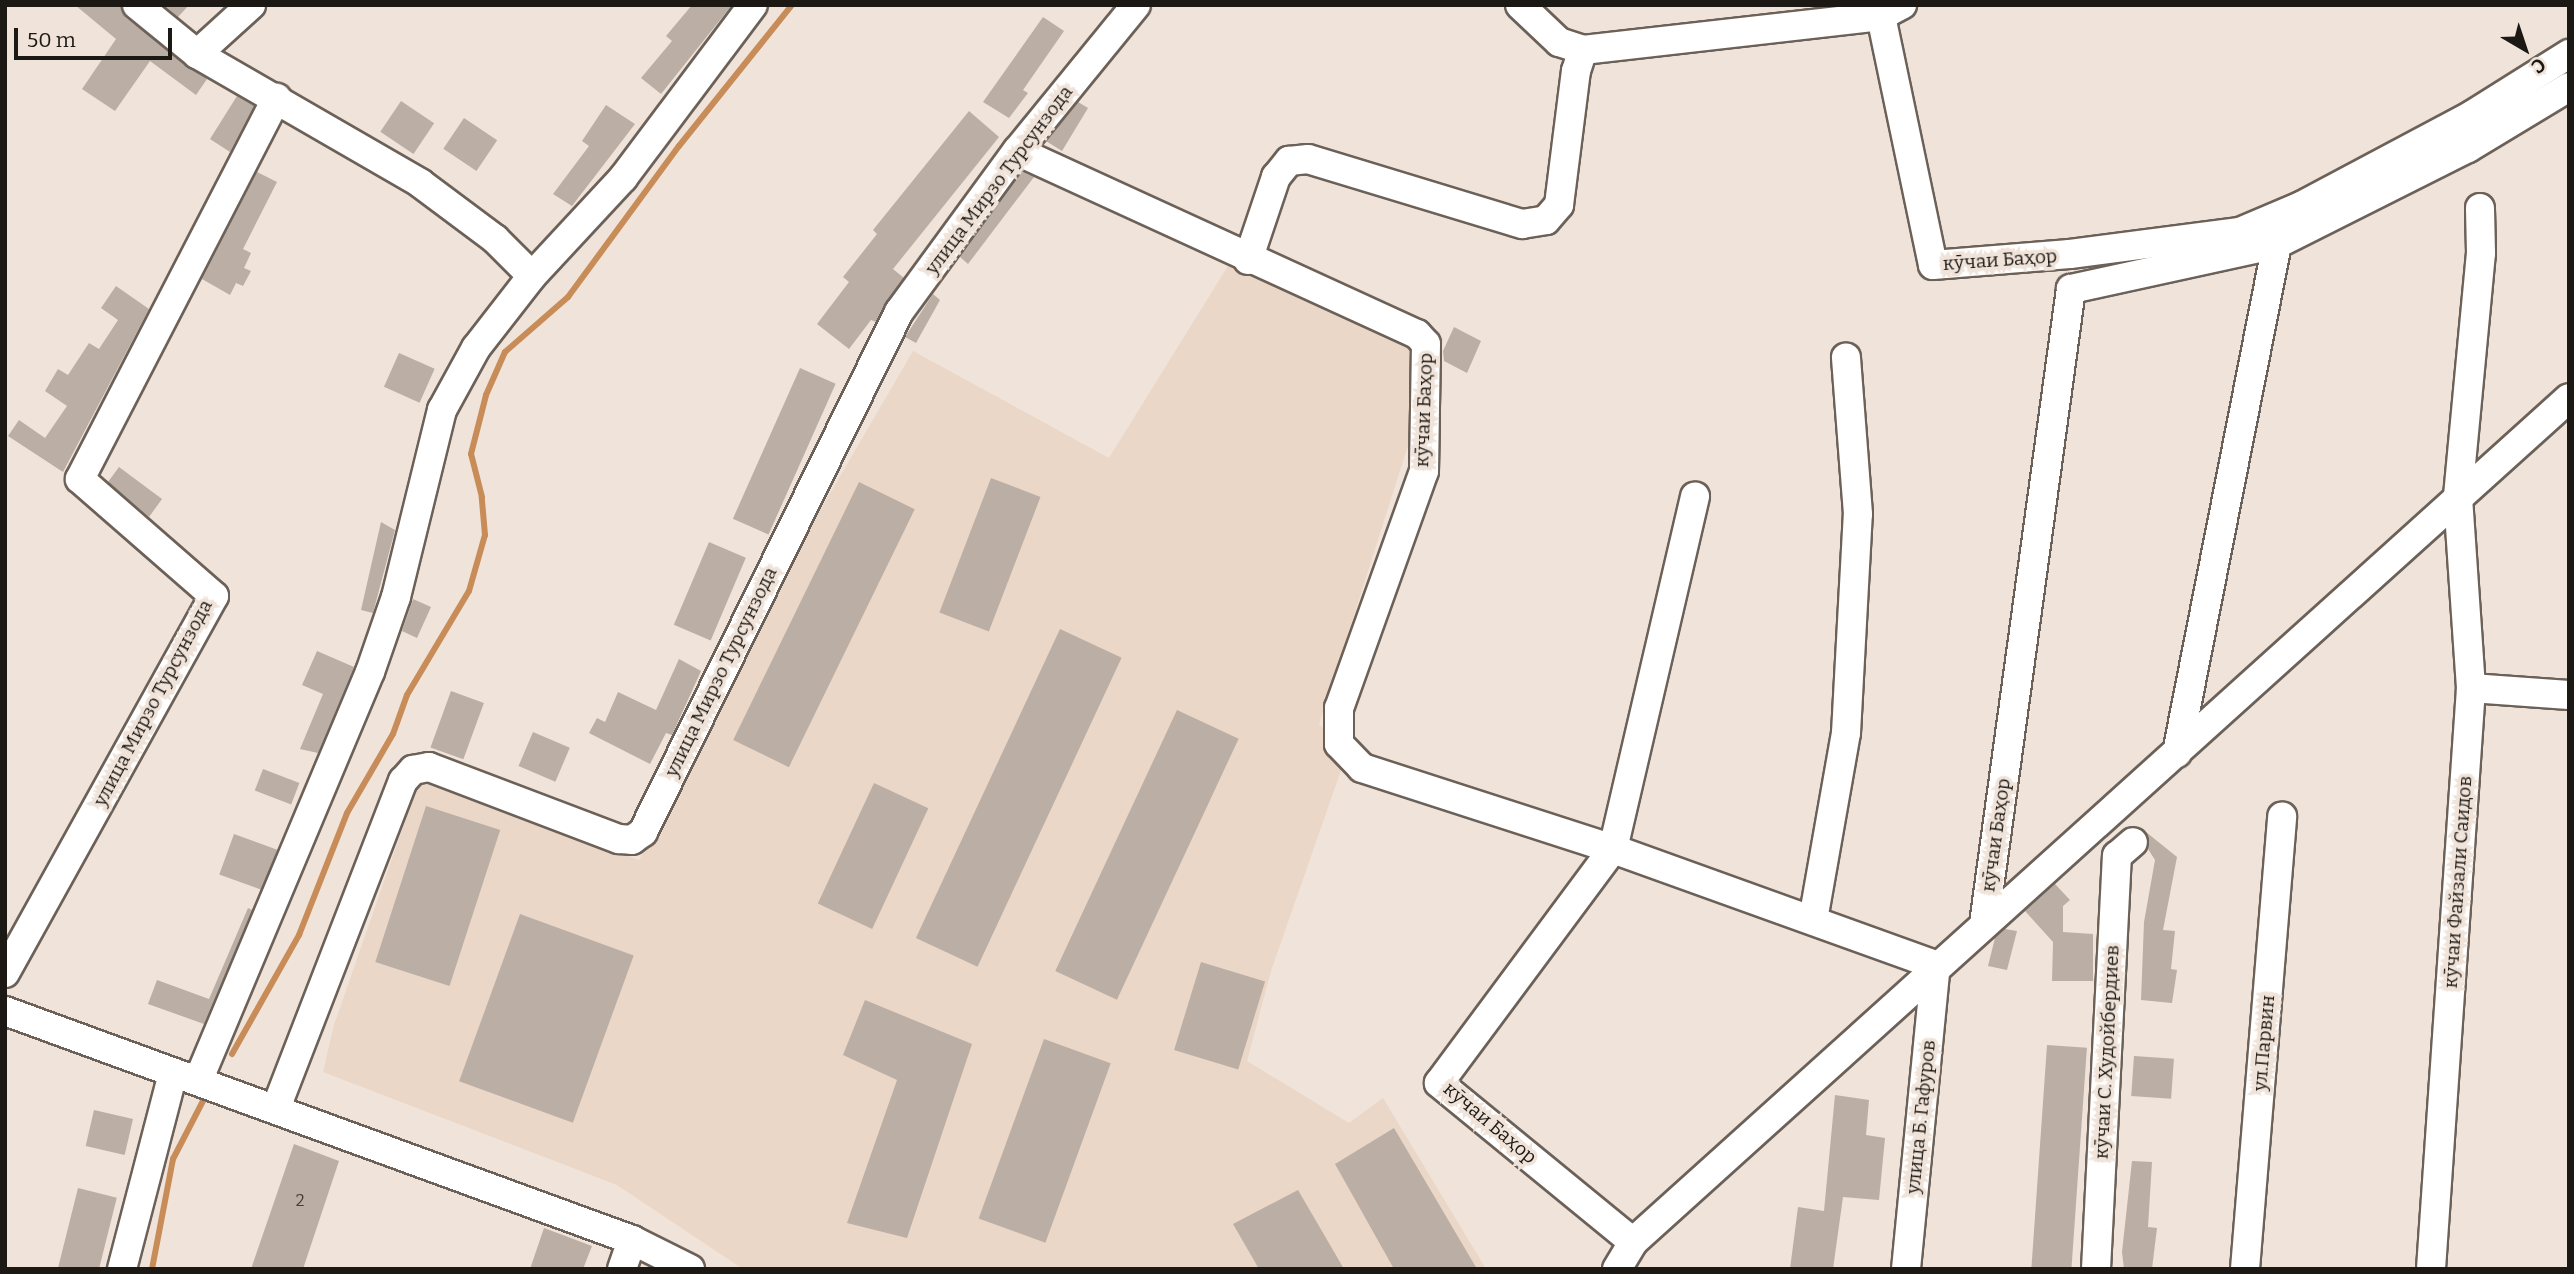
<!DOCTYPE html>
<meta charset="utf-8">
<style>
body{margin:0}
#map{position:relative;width:2574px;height:1274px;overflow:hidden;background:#f0e3d9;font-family:Bitter,serif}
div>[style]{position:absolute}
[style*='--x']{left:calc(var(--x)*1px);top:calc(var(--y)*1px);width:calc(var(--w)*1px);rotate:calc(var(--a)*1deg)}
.built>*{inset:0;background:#ead7c7}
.stream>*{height:6px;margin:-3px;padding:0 3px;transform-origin:3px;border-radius:3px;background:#c88c58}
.building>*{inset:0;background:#bbaea5;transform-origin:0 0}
.roads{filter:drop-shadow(2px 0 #6c6158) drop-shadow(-2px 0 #6c6158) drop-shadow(0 2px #6c6158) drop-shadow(0 -2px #6c6158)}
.minor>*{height:28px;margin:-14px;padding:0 14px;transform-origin:14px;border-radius:14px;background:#fff}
span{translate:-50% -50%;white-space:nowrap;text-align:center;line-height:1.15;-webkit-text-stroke:7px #f0e3d9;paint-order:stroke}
.number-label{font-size:16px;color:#443e38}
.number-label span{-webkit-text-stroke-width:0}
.street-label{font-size:19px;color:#1c1814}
.frame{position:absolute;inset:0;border:7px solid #1c1814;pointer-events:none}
.north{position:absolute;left:2490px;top:14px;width:70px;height:70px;-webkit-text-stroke:5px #f0e3d9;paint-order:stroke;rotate:141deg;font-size:19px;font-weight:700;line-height:28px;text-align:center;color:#1c1814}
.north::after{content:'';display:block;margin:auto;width:24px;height:32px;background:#1c1814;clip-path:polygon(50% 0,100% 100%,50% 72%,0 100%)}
.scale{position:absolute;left:14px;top:28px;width:158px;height:32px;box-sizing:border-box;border:4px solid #1c1814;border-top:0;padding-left:9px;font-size:21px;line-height:24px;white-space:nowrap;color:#1c1814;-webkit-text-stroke:5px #f0e3d9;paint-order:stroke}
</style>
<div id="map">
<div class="built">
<i style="clip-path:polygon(1231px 261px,1417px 349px,1414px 427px,1319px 724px,1347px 753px,1271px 971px,1247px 1061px,1349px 1123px,1383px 1098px,1486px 1269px,743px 1269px,617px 1185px,323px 1072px,334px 1025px,420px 778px,639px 860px,800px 545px,913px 351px,1109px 458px)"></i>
</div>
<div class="stream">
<i style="--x:232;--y:1054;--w:137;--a:-60.6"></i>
<i style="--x:299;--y:935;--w:131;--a:-68.5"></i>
<i style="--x:347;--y:813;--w:91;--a:-59.8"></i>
<i style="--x:393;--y:734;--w:41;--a:-70.3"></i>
<i style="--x:407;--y:695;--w:121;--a:-59.2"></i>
<i style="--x:469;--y:591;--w:58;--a:-74.1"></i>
<i style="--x:485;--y:535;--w:38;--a:-95"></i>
<i style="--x:482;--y:497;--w:44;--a:-104.3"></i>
<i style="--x:471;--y:454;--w:61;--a:-75.7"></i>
<i style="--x:486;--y:395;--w:47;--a:-66.2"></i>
<i style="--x:505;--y:352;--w:84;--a:-41.1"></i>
<i style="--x:568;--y:297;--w:187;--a:-53.7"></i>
<i style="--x:679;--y:146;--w:181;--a:-51.3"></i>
<i style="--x:152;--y:1269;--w:112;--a:-79.2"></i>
<i style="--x:173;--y:1159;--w:70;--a:-62.7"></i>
</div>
<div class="building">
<i style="clip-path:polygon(75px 5px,121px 5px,126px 18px,207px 79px,196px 95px,150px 61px,115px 111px,82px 89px,116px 39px)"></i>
<i style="clip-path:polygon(164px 5px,189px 5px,178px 17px)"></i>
<i style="clip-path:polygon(692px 5px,732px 5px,661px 94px,641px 78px,672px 41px,666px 36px)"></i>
<i style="clip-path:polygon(1043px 17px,1064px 31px,1023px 90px,1028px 93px,1009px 118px,983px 102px)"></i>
<i style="clip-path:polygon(237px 96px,254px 106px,230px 152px,210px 139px)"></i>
<i style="left:401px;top:101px;width:40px;height:37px;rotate:34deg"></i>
<i style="clip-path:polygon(1078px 102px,1088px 108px,1062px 151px,1046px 141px)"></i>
<i style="clip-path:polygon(606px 105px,635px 124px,572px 206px,553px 194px,589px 146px,582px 141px)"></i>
<i style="clip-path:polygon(969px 111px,999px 137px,893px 269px,904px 278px,876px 322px,871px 320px,849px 349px,817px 324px,849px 282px,843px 277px,877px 234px,873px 230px)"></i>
<i style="left:464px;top:118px;width:40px;height:37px;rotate:34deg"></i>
<i style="clip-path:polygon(257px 172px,277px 182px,243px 249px,251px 253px,244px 268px,251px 271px,243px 286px,236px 283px,230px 295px,202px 279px)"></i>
<i style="clip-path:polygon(1022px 172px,1034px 177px,968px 264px,960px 257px)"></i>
<i style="clip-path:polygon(116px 286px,149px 309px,63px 472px,8px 436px,19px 420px,45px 438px,67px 406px,45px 391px,58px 369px,68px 375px,89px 343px,99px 349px,118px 320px,101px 308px)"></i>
<i style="clip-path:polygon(933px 294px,940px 300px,916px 343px,905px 337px)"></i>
<i style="clip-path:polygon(1454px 327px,1481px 341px,1467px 373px,1444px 361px,1443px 351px)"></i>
<i style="left:399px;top:353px;width:39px;height:37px;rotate:24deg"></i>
<i style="left:800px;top:368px;width:39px;height:165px;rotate:24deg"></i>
<i style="clip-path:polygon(119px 467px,162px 499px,149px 517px,108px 482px)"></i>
<i style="left:991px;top:478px;width:53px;height:144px;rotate:21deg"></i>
<i style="left:859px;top:482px;width:62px;height:287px;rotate:26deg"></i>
<i style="clip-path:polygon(381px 522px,395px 530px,373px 613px,361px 610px)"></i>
<i style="left:709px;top:542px;width:40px;height:90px;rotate:23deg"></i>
<i style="clip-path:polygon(413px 599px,431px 607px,417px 638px,402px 631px)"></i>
<i style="left:1060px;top:629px;width:68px;height:341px;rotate:25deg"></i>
<i style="clip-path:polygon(317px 651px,354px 667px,318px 753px,300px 749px,323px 694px,302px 685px)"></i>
<i style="clip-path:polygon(679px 659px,701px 671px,672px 735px,666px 733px,650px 764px,589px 733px,597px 718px,605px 722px,618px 692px,656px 710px)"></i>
<i style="left:451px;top:691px;width:35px;height:60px;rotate:20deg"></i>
<i style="left:1177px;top:710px;width:68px;height:288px;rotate:25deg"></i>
<i style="left:533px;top:732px;width:40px;height:37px;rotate:23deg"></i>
<i style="left:263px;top:769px;width:39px;height:23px;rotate:21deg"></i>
<i style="left:874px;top:783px;width:60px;height:133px;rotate:25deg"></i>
<i style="left:426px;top:806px;width:78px;height:164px;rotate:18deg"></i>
<i style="clip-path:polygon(2146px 832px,2177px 857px,2163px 930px,2175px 931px,2171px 969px,2177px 970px,2172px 1003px,2141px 1000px,2144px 922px,2155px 860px,2148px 849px)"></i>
<i style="left:234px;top:834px;width:46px;height:43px;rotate:20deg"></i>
<i style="clip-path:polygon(2055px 884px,2070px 900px,2063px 906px,2063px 932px,2093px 934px,2093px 981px,2052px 981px,2053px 942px,2025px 911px)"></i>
<i style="clip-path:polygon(248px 908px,252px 910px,204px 1024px,148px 1004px,157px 980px,209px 999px)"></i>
<i style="left:520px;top:914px;width:121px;height:178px;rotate:20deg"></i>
<i style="clip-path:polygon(2005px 929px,2017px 931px,2007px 970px,1988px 966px,1995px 938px)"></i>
<i style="left:1201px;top:962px;width:67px;height:92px;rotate:17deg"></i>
<i style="clip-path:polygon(865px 1000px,972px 1044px,907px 1238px,847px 1223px,897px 1080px,843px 1055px)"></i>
<i style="left:1044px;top:1039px;width:71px;height:191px;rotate:20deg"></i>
<i style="left:2047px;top:1045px;width:40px;height:224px;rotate:4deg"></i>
<i style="left:2134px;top:1056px;width:40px;height:40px;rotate:4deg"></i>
<i style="clip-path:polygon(1835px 1095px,1869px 1100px,1866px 1135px,1885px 1138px,1879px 1200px,1843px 1197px,1833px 1269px,1790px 1269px,1798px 1207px,1824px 1211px)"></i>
<i style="left:94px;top:1110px;width:40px;height:37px;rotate:13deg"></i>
<i style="clip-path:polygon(1394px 1128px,1477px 1269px,1394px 1269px,1335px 1164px)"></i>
<i style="clip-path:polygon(294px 1144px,339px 1161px,303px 1269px,251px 1269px)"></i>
<i style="clip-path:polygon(2132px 1161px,2152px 1162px,2148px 1227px,2157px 1228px,2152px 1269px,2124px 1269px,2122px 1252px)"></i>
<i style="left:78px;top:1188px;width:40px;height:83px;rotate:14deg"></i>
<i style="clip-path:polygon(1298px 1190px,1344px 1269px,1259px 1269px,1233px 1224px)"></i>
<i style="clip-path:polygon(544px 1228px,592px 1246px,583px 1269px,530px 1269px)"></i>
</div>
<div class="roads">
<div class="minor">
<i style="--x:137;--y:5;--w:77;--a:39.2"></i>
<i style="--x:197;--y:54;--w:258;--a:30"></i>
<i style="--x:420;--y:183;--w:94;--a:36.7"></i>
<i style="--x:495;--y:239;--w:52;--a:45"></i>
<i style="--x:1520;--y:5;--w:54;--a:43.5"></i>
<i style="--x:1559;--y:42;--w:25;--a:18"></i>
<i style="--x:1583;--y:50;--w:300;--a:-6.5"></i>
<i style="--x:1881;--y:16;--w:24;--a:-28"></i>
<i style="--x:1881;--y:16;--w:254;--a:78.2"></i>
<i style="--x:1933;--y:265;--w:137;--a:-4.6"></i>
<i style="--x:2070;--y:254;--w:171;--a:-7.4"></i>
<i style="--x:2240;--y:232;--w:66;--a:-23.1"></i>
<i style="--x:2301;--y:206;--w:194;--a:-28"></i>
<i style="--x:2472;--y:115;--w:115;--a:-32.2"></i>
<i style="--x:197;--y:54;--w:73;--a:-42.2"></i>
<i style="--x:1017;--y:151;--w:440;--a:24.6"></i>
<i style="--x:1417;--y:334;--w:13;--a:48"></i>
<i style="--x:1426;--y:344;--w:127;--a:90.9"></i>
<i style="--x:1424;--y:471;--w:252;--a:109.7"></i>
<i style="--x:1339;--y:708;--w:36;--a:90"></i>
<i style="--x:1339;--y:744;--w:33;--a:46"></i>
<i style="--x:1362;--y:768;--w:264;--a:17.9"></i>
<i style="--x:1613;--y:849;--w:343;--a:19.8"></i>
<i style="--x:1248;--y:260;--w:88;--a:-71.4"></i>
<i style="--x:1276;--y:177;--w:21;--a:-51"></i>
<i style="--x:1289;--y:161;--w:19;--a:-6"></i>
<i style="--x:1308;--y:159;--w:224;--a:16.9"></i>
<i style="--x:1522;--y:224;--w:24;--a:-9"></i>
<i style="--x:1546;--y:220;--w:20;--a:-49"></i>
<i style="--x:1559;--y:205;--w:135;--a:-82.8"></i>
<i style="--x:1576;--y:71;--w:22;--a:-72"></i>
<i style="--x:2471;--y:688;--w:98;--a:4.1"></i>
<i style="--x:2177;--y:753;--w:519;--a:-78.89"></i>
<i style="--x:1813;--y:920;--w:190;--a:-80"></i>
<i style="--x:1846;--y:733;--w:219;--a:-86.9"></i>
<i style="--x:1858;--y:514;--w:157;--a:-94.4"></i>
<i style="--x:1984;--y:924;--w:641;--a:-82.2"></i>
<i style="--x:2071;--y:289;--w:211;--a:-12.3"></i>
<i style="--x:2277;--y:244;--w:214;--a:-26.7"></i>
<i style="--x:2468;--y:148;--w:118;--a:-31.1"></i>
<i style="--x:5;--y:973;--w:431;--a:-61"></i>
<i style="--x:214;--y:596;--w:178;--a:-138.9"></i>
<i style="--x:80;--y:479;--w:429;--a:-62.7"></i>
<i style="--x:5;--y:1011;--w:668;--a:20.06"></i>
<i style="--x:632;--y:1240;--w:65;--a:26.6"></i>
<i style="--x:198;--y:1081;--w:444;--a:-67.2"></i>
<i style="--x:370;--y:672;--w:79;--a:-70.9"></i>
<i style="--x:396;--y:597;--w:193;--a:-76.2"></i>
<i style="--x:442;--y:410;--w:71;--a:-61.3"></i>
<i style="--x:476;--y:348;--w:91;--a:-52.1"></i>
<i style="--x:532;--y:276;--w:134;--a:-47.1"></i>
<i style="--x:623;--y:178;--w:216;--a:-53.1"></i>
<i style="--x:276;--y:1108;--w:351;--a:-68.8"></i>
<i style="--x:403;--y:781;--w:15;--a:-48"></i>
<i style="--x:413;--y:770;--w:16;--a:-11"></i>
<i style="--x:429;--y:767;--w:203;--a:20.8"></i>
<i style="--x:619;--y:839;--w:13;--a:4"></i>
<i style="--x:632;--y:840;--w:14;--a:-36"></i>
<i style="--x:643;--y:832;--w:580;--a:-63.79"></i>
<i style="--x:899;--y:312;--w:200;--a:-53.8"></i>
<i style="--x:1017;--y:151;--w:188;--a:-50.8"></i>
<i style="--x:1633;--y:1242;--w:251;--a:-140.7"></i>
<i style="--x:1439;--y:1083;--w:292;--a:-53.4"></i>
<i style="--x:1613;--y:849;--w:362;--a:-76.9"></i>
<i style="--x:122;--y:1269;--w:203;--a:-75.4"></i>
<i style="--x:622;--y:1269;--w:31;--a:-71"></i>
<i style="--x:1617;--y:1269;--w:31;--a:-59"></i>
<i style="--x:1633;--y:1242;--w:1260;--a:-42.04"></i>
<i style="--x:1906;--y:1269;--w:305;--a:-84.4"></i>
<i style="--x:2096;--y:1269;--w:414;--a:-87.1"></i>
<i style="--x:2117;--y:856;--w:21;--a:-41"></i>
<i style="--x:2245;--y:1269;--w:454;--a:-85.3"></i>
<i style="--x:2431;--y:1269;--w:582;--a:-86.06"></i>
<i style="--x:2471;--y:688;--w:192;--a:-93.9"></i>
<i style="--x:2458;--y:496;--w:244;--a:-84.6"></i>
<i style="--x:2481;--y:253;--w:45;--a:-91.3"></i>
</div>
</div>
<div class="number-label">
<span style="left:300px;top:1201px">2</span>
</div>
<div class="street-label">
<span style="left:999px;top:180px;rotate:-53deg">улица Мирзо Турсунзода</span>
<span style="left:2000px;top:260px;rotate:-4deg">кӯчаи Баҳор</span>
<span style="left:1424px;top:410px;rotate:-88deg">кӯчаи Баҳор</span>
<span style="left:721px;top:672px;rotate:-64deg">улица Мирзо Турсунзода</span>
<span style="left:153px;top:703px;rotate:-62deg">улица Мирзо Турсунзода</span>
<span style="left:1996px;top:835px;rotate:-82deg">кӯчаи Баҳор</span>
<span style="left:2458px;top:882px;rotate:-86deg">кӯчаи Файзали Саидов</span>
<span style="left:2264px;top:1043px;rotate:-85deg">ул.Парвин</span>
<span style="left:2107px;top:1052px;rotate:-87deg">кӯчаи С. Худойбердиев</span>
<span style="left:1921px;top:1117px;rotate:-84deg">улица Б. Гафуров</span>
<span style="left:1490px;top:1123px;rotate:40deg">кӯчаи Баҳор</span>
</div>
<div class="frame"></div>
<div class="north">С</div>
<div class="scale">50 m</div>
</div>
